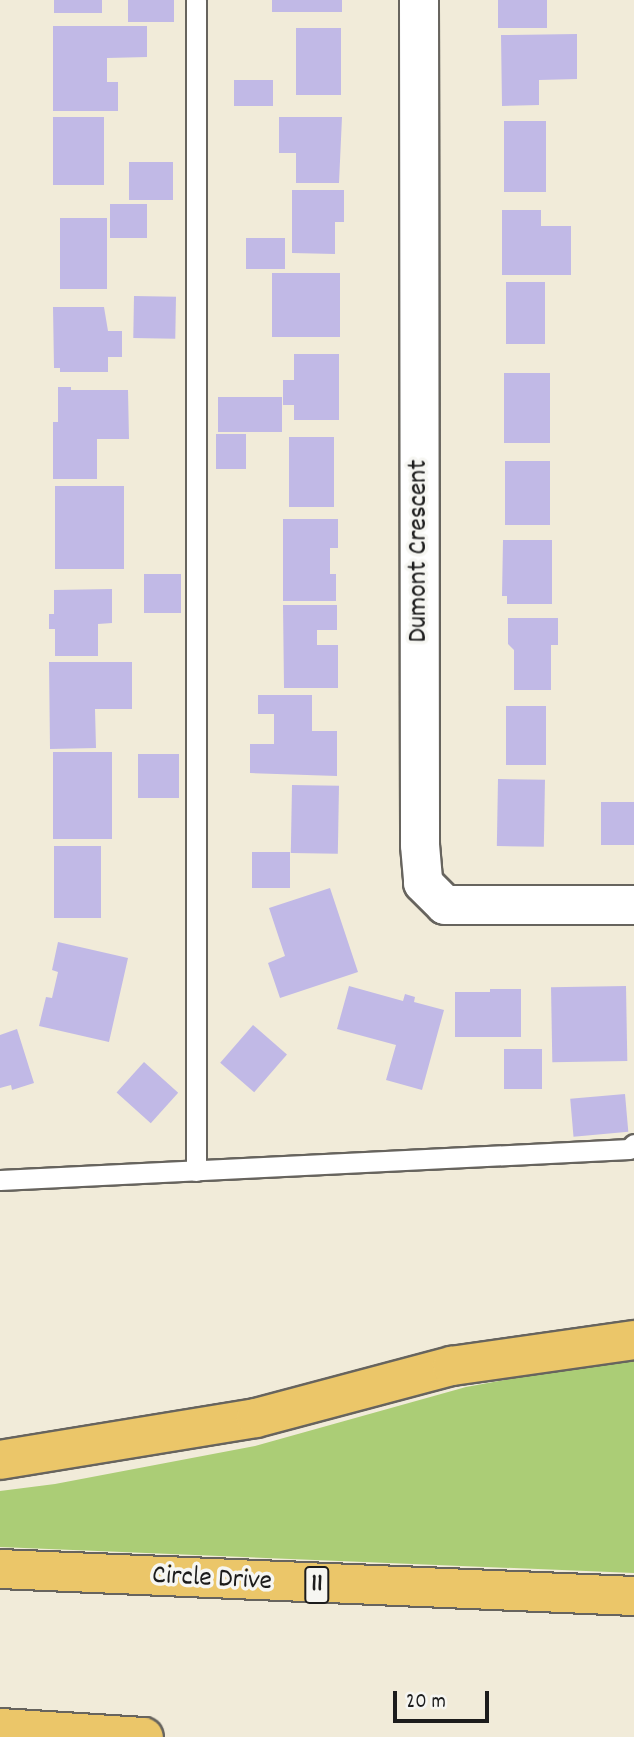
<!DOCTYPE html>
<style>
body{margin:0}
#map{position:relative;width:634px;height:1737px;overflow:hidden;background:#f1ebd9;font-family:Dekko,sans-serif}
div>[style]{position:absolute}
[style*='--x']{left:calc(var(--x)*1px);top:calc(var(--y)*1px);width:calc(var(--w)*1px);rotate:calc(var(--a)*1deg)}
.green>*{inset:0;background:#abcd76}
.building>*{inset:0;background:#c1b9e6;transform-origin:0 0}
.roads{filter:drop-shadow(2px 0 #67645e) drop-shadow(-2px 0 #67645e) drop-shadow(0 2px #67645e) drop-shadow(0 -2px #67645e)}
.lane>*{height:19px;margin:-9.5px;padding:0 9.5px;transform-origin:9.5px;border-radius:9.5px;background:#fff}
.street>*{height:38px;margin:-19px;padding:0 19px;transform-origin:19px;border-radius:19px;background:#fff}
.highway>*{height:38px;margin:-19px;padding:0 19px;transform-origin:19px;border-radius:19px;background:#ebc669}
span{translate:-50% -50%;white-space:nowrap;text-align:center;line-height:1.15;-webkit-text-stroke:7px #f6f6f2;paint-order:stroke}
.shield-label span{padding:2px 5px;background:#f6f6f2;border:2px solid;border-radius:5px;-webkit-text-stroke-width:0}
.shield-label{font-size:26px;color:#1c1c1c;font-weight:700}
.street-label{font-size:28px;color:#1c1c1c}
.scale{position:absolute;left:393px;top:1691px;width:96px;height:32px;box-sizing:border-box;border:4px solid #1c1c1c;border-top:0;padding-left:9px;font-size:21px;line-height:24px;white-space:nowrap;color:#1c1c1c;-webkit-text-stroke:5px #f6f6f2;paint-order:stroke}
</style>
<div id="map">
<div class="green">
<i style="clip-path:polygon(634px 1356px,634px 1573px,0 1547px,0 1491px,55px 1484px,255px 1446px,466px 1387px)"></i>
</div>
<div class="building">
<i style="left:54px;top:0;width:48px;height:13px"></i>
<i style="left:128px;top:0;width:46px;height:22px"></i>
<i style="left:272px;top:0;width:70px;height:12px"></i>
<i style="left:498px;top:0;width:49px;height:28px"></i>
<i style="clip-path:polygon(53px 26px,147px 26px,147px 57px,107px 58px,107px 82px,118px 82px,118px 111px,53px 111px)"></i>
<i style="left:296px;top:28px;width:45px;height:67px"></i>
<i style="clip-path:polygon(577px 34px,577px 79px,539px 80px,539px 105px,502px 106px,501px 35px)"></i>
<i style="left:234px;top:80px;width:39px;height:26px"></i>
<i style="left:53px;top:117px;width:51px;height:68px"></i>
<i style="clip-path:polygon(279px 117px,342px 117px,339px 183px,296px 183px,296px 153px,279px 153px)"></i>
<i style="left:504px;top:121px;width:42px;height:71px"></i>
<i style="left:129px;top:162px;width:44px;height:38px"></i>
<i style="clip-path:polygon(292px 190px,344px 190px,344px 222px,335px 222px,335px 254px,292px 253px)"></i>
<i style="left:110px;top:204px;width:37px;height:34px"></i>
<i style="clip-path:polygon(502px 210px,541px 210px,541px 226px,571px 226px,571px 275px,502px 275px)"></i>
<i style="left:60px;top:218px;width:47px;height:71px"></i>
<i style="left:246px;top:238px;width:39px;height:31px"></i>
<i style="left:272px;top:273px;width:68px;height:64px"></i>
<i style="left:506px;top:282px;width:39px;height:62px"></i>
<i style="left:134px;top:296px;width:42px;height:42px;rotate:1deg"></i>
<i style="clip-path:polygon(53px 307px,104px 307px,108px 331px,122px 331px,122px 357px,108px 357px,108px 372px,60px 372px,60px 368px,54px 368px)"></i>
<i style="clip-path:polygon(294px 354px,339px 354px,339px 420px,294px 420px,294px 405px,283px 405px,283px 380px,294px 380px)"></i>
<i style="left:504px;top:373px;width:46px;height:70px"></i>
<i style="clip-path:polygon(58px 387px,71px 387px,71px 390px,128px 390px,129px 439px,97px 439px,97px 479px,53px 479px,53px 422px,58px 422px)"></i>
<i style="left:218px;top:397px;width:64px;height:35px"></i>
<i style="left:216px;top:434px;width:30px;height:35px"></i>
<i style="left:289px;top:437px;width:45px;height:70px"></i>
<i style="left:505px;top:461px;width:45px;height:64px"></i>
<i style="left:55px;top:486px;width:69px;height:83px"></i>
<i style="clip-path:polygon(283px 519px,338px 519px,338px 548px,330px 548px,330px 574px,336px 574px,336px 601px,283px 601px)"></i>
<i style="clip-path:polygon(503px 540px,552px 540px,552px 604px,507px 604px,507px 596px,502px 596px)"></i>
<i style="left:144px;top:574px;width:37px;height:39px"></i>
<i style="clip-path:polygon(112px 589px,112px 623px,98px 624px,98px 656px,55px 656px,55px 629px,49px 629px,49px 614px,54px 614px,54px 590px)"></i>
<i style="clip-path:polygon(283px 605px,337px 605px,337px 630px,317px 630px,317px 645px,338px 645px,338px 688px,284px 688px)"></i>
<i style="clip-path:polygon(508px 618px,558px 618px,558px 645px,551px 645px,551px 690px,514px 690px,514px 650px,508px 644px)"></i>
<i style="clip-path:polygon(49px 662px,132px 662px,132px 709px,95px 709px,96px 748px,50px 749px)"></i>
<i style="clip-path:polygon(258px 695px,312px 695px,312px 731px,337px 731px,337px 776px,250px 773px,250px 744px,274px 744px,274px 714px,258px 714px)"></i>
<i style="left:506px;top:706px;width:40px;height:59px"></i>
<i style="left:53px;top:752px;width:59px;height:87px"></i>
<i style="left:138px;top:754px;width:41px;height:44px"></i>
<i style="left:498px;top:779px;width:47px;height:67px;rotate:1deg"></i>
<i style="left:292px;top:785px;width:47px;height:68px;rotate:1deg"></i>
<i style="left:601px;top:802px;width:33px;height:43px"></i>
<i style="left:54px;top:846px;width:47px;height:72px"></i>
<i style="left:252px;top:852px;width:38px;height:36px"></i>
<i style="clip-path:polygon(330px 888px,358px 972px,280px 998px,268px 963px,285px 956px,269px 908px)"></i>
<i style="clip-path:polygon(58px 942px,128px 958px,109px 1042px,39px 1026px,46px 997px,52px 998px,58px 972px,52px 970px)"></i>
<i style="clip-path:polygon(349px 986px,403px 1001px,405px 994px,415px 997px,414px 1002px,444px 1010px,422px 1090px,386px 1080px,396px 1045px,337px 1029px)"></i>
<i style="left:626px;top:986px;width:75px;height:75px;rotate:89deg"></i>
<i style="clip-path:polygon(490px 989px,521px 989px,521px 1037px,455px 1037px,455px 992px,490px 992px)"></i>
<i style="left:253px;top:1025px;width:45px;height:50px;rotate:41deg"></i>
<i style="clip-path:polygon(17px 1029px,34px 1083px,12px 1090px,11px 1085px,0 1088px,0 1035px)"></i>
<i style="left:504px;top:1049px;width:38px;height:40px"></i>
<i style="left:144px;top:1062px;width:46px;height:41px;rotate:42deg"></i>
<i style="left:625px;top:1094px;width:38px;height:55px;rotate:85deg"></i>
</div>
<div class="roads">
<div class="lane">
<i style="--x:196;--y:1171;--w:1171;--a:-90"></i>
<i style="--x:0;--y:1180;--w:630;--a:-2.82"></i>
<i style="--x:629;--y:1149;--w:7;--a:-45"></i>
</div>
<div class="street">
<i style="--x:419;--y:0;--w:845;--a:89.93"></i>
<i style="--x:420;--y:845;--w:38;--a:85"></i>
<i style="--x:423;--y:883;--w:31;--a:45"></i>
<i style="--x:445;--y:905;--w:189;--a:0"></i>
</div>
<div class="highway">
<i style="--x:0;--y:1460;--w:259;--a:-9.3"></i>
<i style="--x:256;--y:1418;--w:203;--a:-14.9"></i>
<i style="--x:452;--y:1366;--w:184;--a:-8.1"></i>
<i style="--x:0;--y:1569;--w:635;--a:2.44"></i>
<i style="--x:0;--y:1728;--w:144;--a:3.6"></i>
</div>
</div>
<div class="shield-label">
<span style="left:317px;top:1585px">11</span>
</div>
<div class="street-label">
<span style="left:420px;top:551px;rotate:-90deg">Dumont Crescent</span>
<span style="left:212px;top:1580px;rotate:3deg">Circle Drive</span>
</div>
<div class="scale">20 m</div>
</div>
